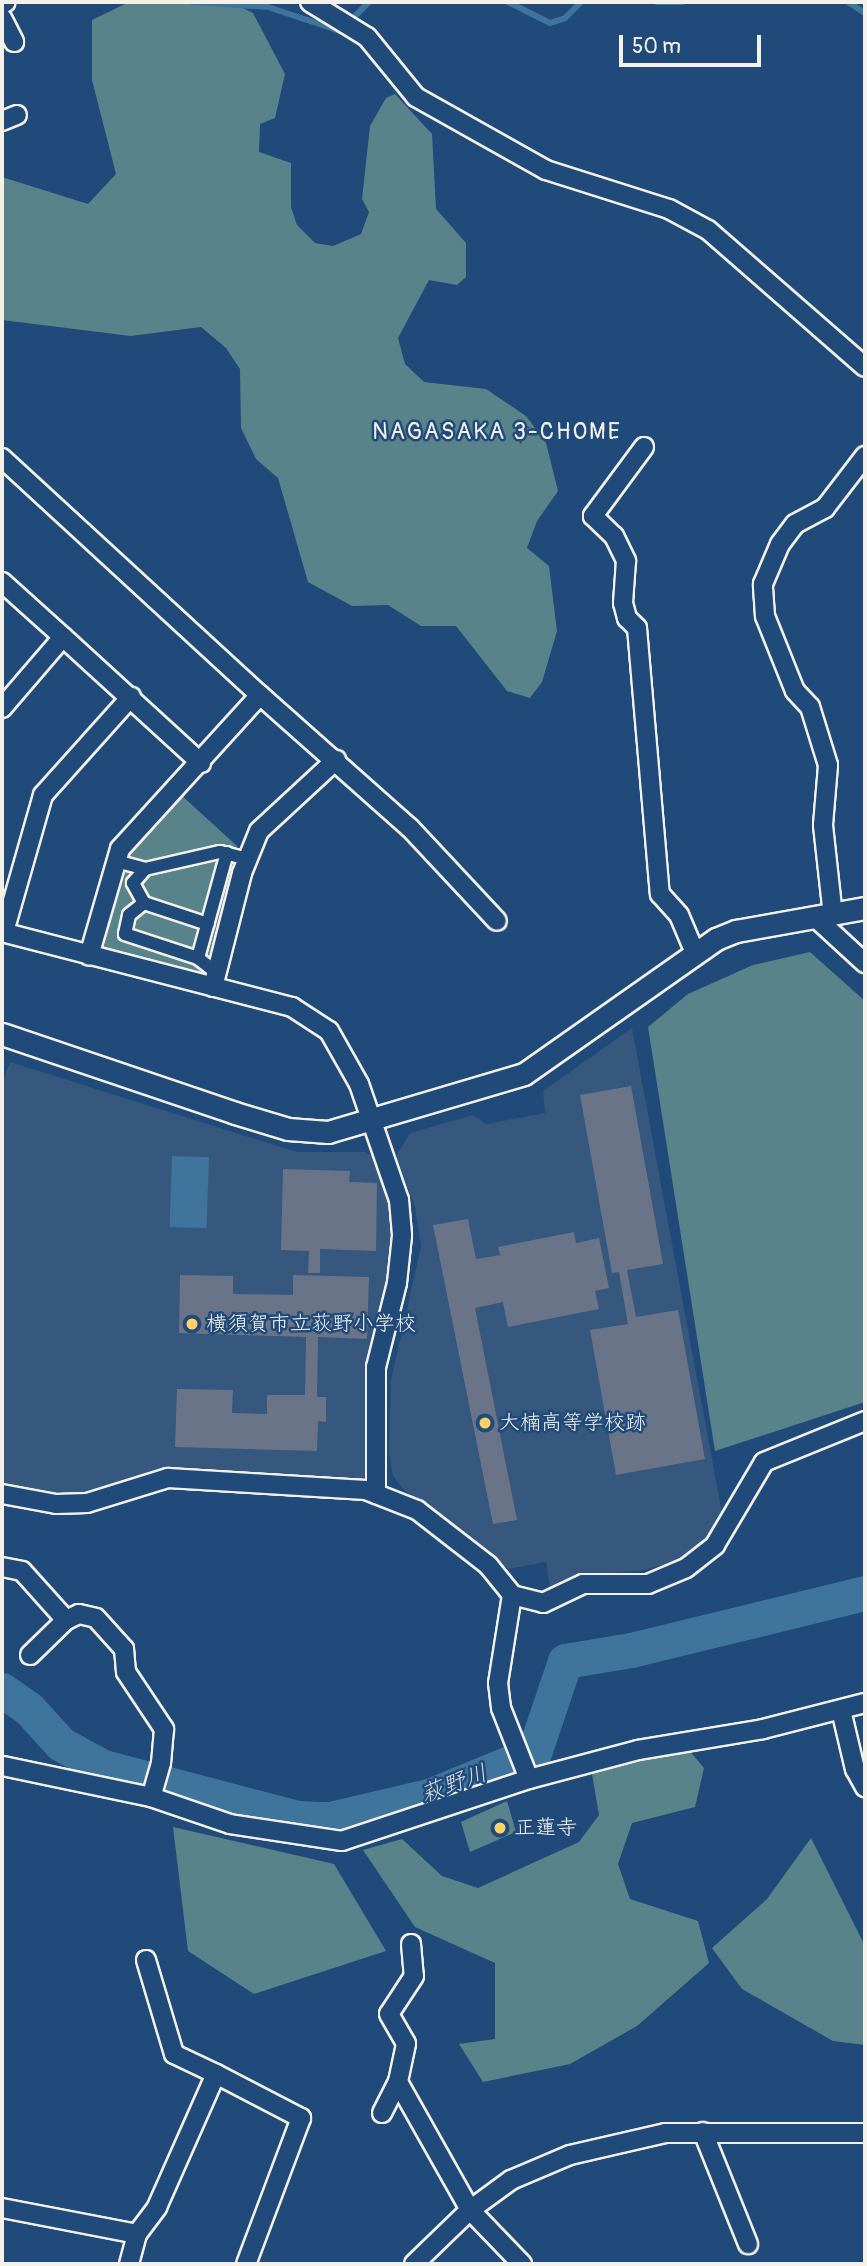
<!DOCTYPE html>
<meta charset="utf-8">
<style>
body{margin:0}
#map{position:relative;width:867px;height:2266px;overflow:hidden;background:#1f4a7a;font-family:Pangolin,"Klee One",sans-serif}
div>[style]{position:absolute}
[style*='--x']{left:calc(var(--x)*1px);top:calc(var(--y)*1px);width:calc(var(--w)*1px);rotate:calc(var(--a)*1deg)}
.built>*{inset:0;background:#36577e}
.green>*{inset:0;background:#59838a}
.water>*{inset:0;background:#3f759c;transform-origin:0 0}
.stream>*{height:6px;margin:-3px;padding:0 3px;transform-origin:3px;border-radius:3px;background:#3f759c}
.river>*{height:35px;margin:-17.5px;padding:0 17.5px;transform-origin:17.5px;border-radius:17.5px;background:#3f759c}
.building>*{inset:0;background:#6a7489}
.roads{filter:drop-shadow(2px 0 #f4f1e8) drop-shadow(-2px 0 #f4f1e8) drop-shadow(0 2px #f4f1e8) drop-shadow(0 -2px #f4f1e8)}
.pedestrian>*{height:12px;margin:-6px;padding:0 6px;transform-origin:6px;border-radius:6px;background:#1f4a7a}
.minor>*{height:18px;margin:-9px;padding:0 9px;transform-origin:9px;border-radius:9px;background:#1f4a7a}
.tertiary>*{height:21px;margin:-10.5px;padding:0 10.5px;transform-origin:10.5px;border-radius:10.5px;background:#1f4a7a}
.dots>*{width:19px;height:19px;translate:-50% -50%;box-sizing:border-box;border:4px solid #1f4a7a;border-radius:50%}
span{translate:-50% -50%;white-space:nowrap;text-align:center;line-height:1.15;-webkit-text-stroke:5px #1f4a7a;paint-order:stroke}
.poi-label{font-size:21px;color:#f4f1e8}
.left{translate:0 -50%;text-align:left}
.neighbourhood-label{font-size:23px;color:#f4f1e8;letter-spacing:2px}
.water-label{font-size:23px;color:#d9dedd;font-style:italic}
.frame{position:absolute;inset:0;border:4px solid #f4f1e8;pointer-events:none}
.scale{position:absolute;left:619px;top:35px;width:142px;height:32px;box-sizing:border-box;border:4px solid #f4f1e8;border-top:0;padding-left:9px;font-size:21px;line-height:24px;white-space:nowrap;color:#f4f1e8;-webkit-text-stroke:5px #1f4a7a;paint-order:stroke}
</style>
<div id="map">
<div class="built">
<i style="clip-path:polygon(632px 1028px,722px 1513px,710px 1537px,676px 1562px,640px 1571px,575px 1575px,550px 1587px,546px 1562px,508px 1569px,405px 1491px,393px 1476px,389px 1452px,391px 1380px,421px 1246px,415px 1207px,396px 1156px,410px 1133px,473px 1115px,486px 1124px,545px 1113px,543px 1091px)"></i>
<i style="clip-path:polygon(10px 1062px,297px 1152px,365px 1152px,373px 1157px,395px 1222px,371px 1476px,359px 1487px,164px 1476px,97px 1502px,2px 1491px,2px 1083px)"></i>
</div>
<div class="green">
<i style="clip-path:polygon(129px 2px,231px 2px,253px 13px,285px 74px,275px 118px,260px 124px,259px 152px,291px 163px,291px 207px,297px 225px,315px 243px,333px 246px,361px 234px,369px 212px,362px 199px,370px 126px,386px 98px,395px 94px,432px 134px,436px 209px,466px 243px,466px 277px,457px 285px,429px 280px,398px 338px,405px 364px,424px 382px,486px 389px,526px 416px,546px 443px,558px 491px,537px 521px,527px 548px,549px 566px,557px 631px,542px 682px,530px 698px,507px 691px,456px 626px,421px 626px,388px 605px,352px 606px,308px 582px,278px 478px,256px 459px,241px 428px,240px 369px,226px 348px,201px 327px,131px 336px,2px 320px,2px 177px,88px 204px,116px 174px,92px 80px,92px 20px)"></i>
<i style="clip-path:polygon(180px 794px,237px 846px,205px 977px,102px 948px,131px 852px)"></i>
<i style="clip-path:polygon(810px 952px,865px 1001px,865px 1402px,715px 1451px,648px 1027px,688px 994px,753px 965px)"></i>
<i style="clip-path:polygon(688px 1749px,704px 1768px,695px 1807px,632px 1823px,618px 1864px,630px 1899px,698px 1921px,709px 1963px,637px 2026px,570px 2064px,483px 2082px,459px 2044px,495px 2039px,495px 1963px,415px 1927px,363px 1850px,402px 1839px,442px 1876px,478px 1888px,579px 1842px,599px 1815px,592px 1774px)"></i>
<i style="clip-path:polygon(507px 1801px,516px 1832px,470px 1852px,461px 1822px)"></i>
<i style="clip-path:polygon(173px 1827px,334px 1864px,386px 1951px,254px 1994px,188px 1951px)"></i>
<i style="clip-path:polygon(811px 1838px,865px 1946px,865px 2045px,833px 2041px,742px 1989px,712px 1948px,767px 1899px)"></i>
</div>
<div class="water">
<i style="left:172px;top:1156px;width:37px;height:71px;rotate:2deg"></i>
</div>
<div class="stream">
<i style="--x:192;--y:2;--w:76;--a:3.8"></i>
<i style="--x:268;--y:7;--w:76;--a:18.4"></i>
<i style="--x:340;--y:31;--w:41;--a:-45"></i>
<i style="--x:508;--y:2;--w:47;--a:26.6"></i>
<i style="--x:550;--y:23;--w:16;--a:-18"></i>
<i style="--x:565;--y:18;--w:23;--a:-45"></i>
<i style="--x:657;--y:2;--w:25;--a:0"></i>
<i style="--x:848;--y:2;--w:20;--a:33"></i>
</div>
<div class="river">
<i style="--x:2;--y:1690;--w:33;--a:35"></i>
<i style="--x:29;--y:1709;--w:47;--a:47.6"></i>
<i style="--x:61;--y:1744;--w:48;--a:28.7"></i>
<i style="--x:103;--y:1767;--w:201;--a:14.7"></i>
<i style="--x:297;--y:1818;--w:33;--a:2"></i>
<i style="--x:330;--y:1819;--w:102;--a:-13.1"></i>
<i style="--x:429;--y:1796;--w:113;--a:-22.3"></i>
<i style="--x:534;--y:1753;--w:97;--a:-71.4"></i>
<i style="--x:565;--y:1661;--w:67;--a:-9.5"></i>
<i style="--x:631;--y:1650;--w:241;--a:-13.7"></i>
</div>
<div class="building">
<i style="clip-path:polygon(631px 1086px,663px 1264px,627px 1270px,636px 1317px,678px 1310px,705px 1459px,616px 1475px,590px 1330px,628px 1324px,619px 1272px,612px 1273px,580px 1095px)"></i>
<i style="clip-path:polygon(283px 1169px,350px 1171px,349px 1182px,377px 1183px,376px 1251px,320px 1249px,320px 1273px,308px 1273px,309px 1251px,281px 1250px)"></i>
<i style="clip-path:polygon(468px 1219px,476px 1259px,500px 1255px,498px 1247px,574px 1232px,576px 1243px,599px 1238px,609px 1288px,595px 1291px,599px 1309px,508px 1327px,503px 1302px,475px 1308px,517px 1520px,493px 1524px,433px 1225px)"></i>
<i style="clip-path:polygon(180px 1275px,233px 1276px,233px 1294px,293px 1295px,293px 1275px,369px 1277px,367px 1339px,318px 1337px,317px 1397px,326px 1397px,326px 1422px,318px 1421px,317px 1451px,175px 1447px,177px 1389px,233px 1390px,232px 1413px,267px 1414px,267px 1395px,305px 1395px,306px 1337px,179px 1333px)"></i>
</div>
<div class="roads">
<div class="pedestrian">
<i style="--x:116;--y:861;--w:30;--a:15"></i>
<i style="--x:145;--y:869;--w:77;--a:-12.8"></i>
<i style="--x:220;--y:852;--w:29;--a:14"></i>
<i style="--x:144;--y:903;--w:23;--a:-119"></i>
<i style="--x:133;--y:883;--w:18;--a:-49"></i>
<i style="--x:198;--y:958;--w:77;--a:-161.8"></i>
<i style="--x:125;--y:934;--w:19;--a:-78"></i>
<i style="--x:129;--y:915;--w:19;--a:-39"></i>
<i style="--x:144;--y:903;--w:67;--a:18.2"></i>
<i style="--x:217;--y:973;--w:24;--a:-142"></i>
<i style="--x:198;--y:958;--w:109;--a:-74.6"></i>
</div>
<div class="minor">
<i style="--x:310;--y:2;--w:67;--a:31.6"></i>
<i style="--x:367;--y:37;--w:77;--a:50.8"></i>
<i style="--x:416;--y:97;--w:149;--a:29.3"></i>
<i style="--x:546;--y:170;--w:129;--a:17.6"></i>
<i style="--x:669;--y:209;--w:44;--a:28.3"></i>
<i style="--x:708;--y:230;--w:208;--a:41.1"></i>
<i style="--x:2;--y:4;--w:4;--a:-27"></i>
<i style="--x:2;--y:18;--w:27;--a:63"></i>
<i style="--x:2;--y:121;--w:16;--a:-22"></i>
<i style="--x:644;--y:447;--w:86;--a:126.5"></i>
<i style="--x:593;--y:516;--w:29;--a:44"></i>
<i style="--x:614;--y:536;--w:28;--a:64"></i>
<i style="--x:626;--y:561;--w:42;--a:94.1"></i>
<i style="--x:623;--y:603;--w:16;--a:75"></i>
<i style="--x:627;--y:618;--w:14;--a:45"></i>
<i style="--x:637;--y:628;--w:267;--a:85.1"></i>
<i style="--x:660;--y:894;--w:28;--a:48"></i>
<i style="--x:679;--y:915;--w:39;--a:67"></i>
<i style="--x:2;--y:458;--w:350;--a:42.6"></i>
<i style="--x:260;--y:695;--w:208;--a:132.3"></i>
<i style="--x:120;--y:849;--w:111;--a:106.2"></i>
<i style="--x:2;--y:582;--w:82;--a:42"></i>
<i style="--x:63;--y:637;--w:94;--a:130.7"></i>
<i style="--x:63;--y:637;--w:187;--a:42.4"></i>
<i style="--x:260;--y:695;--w:200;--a:41.6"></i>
<i style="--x:410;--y:828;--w:127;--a:46.9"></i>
<i style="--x:833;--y:916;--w:92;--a:-96.3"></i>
<i style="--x:823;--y:825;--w:60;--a:-85.2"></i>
<i style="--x:828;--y:765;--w:61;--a:-107.2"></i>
<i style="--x:810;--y:707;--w:22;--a:-133"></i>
<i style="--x:795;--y:691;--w:81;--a:-111.8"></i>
<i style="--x:765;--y:616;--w:32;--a:-94"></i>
<i style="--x:763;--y:584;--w:43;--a:-67"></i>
<i style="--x:780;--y:544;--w:25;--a:-53"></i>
<i style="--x:795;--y:524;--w:34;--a:-28"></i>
<i style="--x:825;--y:508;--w:66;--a:-52.4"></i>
<i style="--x:818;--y:920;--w:64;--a:42.5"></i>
<i style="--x:2;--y:932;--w:300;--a:14.5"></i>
<i style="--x:292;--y:1007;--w:44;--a:33"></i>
<i style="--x:329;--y:1031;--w:61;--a:60.5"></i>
<i style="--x:359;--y:1084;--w:123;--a:71"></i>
<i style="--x:399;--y:1200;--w:36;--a:85"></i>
<i style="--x:402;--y:1236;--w:47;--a:96.1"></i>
<i style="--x:397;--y:1283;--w:87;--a:104"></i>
<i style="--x:376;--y:1367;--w:127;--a:90"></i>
<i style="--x:4;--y:932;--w:142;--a:-74.1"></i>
<i style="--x:43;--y:795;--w:132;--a:-48.1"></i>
<i style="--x:213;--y:987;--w:118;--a:-75.7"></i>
<i style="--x:242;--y:873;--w:45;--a:-68"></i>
<i style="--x:259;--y:831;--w:105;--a:-42.7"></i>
<i style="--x:2;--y:1494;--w:55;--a:10.5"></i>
<i style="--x:56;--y:1504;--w:31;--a:-2"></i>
<i style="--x:87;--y:1503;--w:85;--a:-17.2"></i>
<i style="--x:168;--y:1478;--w:198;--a:3.5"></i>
<i style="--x:366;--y:1490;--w:55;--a:21.4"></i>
<i style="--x:417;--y:1510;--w:90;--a:37.8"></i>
<i style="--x:488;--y:1565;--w:38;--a:51"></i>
<i style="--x:512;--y:1595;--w:89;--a:99"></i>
<i style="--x:498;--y:1683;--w:25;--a:83"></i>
<i style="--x:501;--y:1708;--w:76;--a:68.5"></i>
<i style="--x:529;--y:1779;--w:197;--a:161.7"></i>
<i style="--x:342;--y:1841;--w:113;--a:-171.4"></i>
<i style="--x:230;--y:1824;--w:83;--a:-161.1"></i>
<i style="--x:151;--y:1797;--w:152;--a:-168.2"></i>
<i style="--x:2;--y:1567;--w:20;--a:11"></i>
<i style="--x:22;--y:1571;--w:66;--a:48.1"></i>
<i style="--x:66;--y:1620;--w:14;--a:-25"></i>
<i style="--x:79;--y:1614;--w:17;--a:13"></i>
<i style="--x:96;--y:1618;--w:42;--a:47.9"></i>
<i style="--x:124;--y:1649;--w:23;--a:85"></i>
<i style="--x:126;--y:1672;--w:69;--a:56.3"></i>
<i style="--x:164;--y:1729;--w:34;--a:95"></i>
<i style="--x:161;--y:1763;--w:35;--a:106"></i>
<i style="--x:512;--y:1595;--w:32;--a:14"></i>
<i style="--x:543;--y:1603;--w:44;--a:-25.4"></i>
<i style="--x:583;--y:1584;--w:65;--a:0"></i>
<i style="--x:648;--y:1584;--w:41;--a:-22.8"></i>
<i style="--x:686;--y:1568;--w:37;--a:-38"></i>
<i style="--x:715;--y:1545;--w:96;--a:-59.4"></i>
<i style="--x:764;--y:1462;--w:109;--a:-22.1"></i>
<i style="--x:30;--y:1655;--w:50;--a:-44.2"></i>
<i style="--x:841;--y:1710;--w:61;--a:76.7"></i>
<i style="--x:855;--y:1769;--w:21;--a:61"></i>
<i style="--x:529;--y:1779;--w:113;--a:-14.9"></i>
<i style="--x:638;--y:1750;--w:127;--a:-9.5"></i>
<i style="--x:763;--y:1729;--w:105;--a:-14.3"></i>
<i style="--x:411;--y:1944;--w:32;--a:85"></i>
<i style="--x:414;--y:1976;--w:45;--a:123.3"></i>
<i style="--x:389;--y:2014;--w:34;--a:60"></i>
<i style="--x:406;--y:2044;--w:39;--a:102"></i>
<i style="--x:398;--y:2082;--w:147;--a:60.6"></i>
<i style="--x:470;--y:2210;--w:51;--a:-36.2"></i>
<i style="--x:511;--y:2180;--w:64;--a:-23"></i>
<i style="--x:570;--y:2155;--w:98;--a:-13"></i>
<i style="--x:665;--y:2133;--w:200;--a:0"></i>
<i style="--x:146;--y:1960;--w:98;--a:73.4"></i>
<i style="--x:174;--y:2054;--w:47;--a:25.5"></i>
<i style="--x:382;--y:2113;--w:35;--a:-63"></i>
<i style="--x:703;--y:2132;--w:121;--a:68.1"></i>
<i style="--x:2;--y:2208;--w:137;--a:10.9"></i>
<i style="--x:137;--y:2234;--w:34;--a:-53"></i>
<i style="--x:157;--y:2207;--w:145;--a:-66.1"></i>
<i style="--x:216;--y:2074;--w:96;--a:27.4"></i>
<i style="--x:301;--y:2118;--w:156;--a:110.6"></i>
<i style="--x:129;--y:2264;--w:31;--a:-75"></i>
<i style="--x:414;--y:2264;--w:78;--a:-44"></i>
<i style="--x:470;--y:2210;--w:75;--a:46.1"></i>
</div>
<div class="tertiary">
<i style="--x:2;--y:1034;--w:246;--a:18.7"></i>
<i style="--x:235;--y:1113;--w:55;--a:16.8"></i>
<i style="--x:288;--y:1129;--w:40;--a:4.3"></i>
<i style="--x:328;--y:1132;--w:204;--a:-16.5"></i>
<i style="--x:524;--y:1074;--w:235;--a:-35.1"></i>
<i style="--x:716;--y:939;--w:22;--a:-22"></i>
<i style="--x:736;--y:931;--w:131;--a:-10.1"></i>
</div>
</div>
<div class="dots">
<i style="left:192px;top:1324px;background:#ffd166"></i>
<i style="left:485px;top:1423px;background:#ffd166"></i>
<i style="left:500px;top:1828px;background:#ffd166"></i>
</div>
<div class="poi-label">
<span class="left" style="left:206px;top:1324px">横須賀市立荻野小学校</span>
<span class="left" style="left:499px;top:1423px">大楠高等学校跡</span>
<span class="left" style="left:514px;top:1828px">正蓮寺</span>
</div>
<div class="neighbourhood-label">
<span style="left:497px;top:432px">NAGASAKA 3-CHOME</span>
</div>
<div class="water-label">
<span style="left:454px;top:1784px;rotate:-20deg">萩野川</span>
</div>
<div class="frame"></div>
<div class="scale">50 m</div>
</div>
